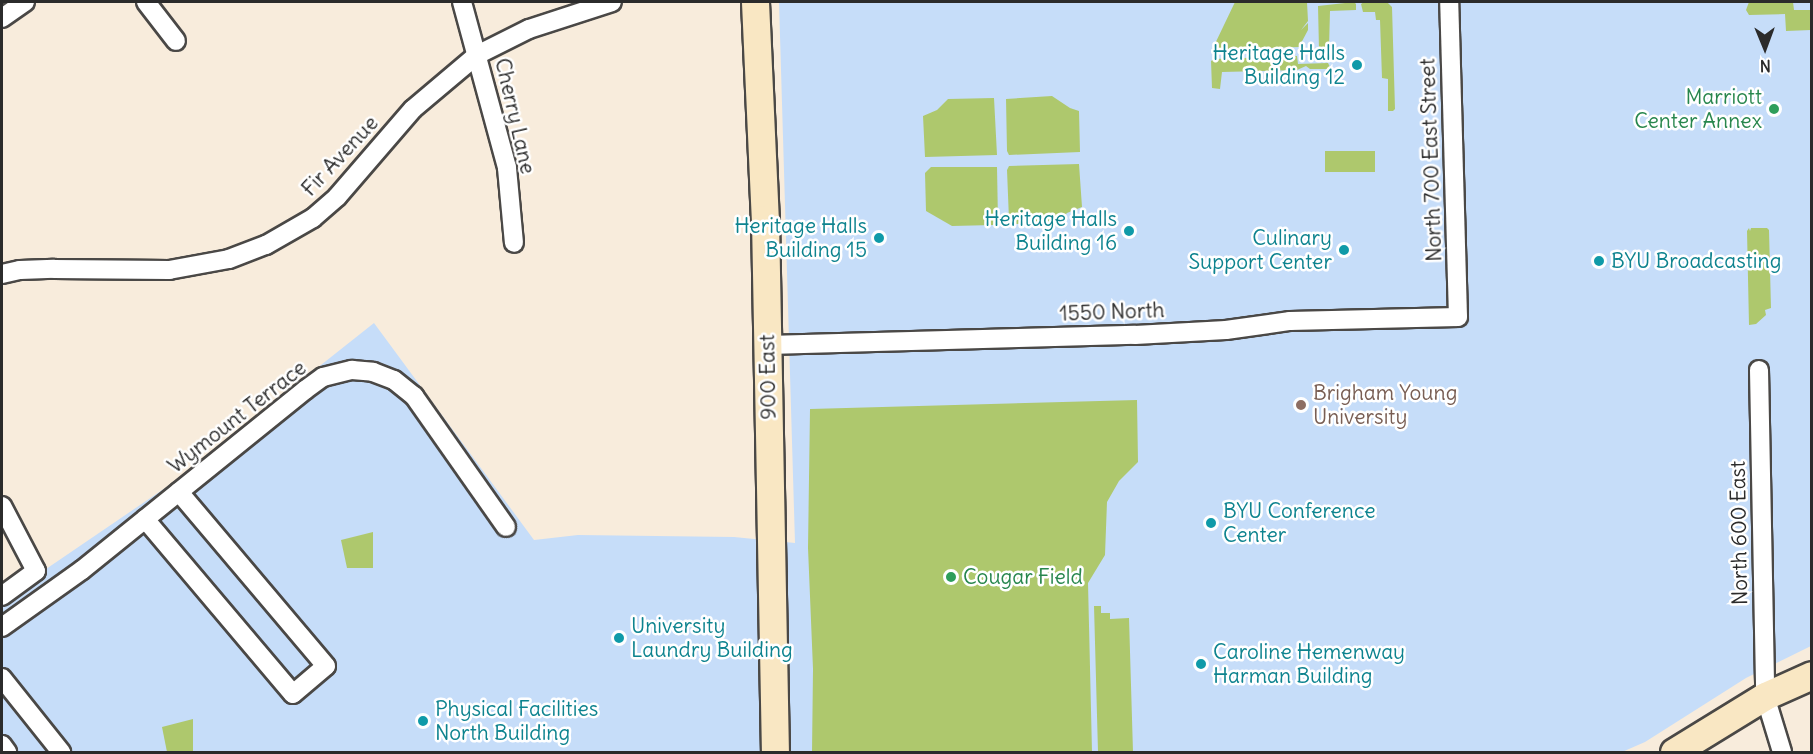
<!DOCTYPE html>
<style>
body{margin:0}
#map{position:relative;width:1813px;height:754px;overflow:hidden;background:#f8ecdc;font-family:Delius,sans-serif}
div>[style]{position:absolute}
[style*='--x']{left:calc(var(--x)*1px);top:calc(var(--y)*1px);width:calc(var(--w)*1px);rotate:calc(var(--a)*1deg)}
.built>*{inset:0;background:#c6ddf9}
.green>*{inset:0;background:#aec86d;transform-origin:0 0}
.roads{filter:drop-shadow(2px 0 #4a4846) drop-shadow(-2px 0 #4a4846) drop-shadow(0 2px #4a4846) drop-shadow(0 -2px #4a4846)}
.street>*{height:18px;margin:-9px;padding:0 9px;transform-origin:9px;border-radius:9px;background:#fff}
.secondary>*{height:27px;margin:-13.5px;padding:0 13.5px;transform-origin:13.5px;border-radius:13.5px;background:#f9e7c3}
.dots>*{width:16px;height:16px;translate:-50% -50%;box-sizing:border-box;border:3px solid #fff;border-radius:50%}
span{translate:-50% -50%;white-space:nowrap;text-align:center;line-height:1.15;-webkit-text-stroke:5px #fff;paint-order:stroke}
.culture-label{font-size:21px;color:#0d838f}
.right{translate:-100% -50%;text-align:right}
.left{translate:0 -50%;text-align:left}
.leisure-label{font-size:21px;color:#27864d}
.street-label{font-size:21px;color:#2b2b2b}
.education-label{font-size:21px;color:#785e54}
.frame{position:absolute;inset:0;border:3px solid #2b2b2b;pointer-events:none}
.north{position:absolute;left:1735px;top:18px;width:60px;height:60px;-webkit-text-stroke:4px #fff;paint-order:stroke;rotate:179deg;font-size:16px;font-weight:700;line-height:24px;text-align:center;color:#2b2b2b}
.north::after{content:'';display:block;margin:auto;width:21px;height:27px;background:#2b2b2b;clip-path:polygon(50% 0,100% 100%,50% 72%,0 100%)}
</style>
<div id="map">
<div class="built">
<i style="clip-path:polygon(779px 2px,1811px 2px,1811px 646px,1746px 678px,1645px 742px,1622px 752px,2px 752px,2px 599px,168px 486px,374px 323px,534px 540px,578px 535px,734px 537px,795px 543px)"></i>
</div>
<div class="green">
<i style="clip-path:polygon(1235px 2px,1307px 2px,1308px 21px,1301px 30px,1308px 23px,1308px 30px,1299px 47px,1212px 50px)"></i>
<i style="clip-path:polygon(1354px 2px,1356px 4px,1356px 10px,1330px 11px,1329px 48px,1327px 51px,1319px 50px,1318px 6px)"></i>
<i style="clip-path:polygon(1364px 2px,1387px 2px,1392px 7px,1395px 109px,1393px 111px,1388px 111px,1388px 79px,1382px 78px,1380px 20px,1376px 20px,1375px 12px,1363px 12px,1361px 4px)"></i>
<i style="clip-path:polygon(1749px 2px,1793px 2px,1794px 10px,1811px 10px,1811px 30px,1786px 31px,1785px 14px,1749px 15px,1746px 10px)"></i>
<i style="clip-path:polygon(1297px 56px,1298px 64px,1328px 63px,1331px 69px,1310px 69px,1306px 66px,1297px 70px,1222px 72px,1220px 89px,1212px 88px,1211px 61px,1214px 59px)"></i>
<i style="clip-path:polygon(1052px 96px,1070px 108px,1079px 111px,1080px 152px,1009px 155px,1007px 151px,1006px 99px)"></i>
<i style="clip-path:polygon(994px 98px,997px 155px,925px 157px,923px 116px,937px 110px,948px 99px)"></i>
<i style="left:1375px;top:151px;width:21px;height:50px;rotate:90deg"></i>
<i style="clip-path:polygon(1079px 164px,1082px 207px,1067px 213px,1057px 223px,1016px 224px,1009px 220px,1007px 170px,1009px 166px)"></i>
<i style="clip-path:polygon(931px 167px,997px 167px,998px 222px,993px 225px,952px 226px,926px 211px,925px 173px)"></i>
<i style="clip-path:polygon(1749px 228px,1750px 231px,1751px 228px,1767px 228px,1769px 230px,1771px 308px,1765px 310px,1766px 315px,1756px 324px,1749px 325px,1747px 231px)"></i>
<i style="clip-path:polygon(1137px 400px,1138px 462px,1119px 481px,1107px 502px,1105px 555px,1088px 583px,1092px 752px,812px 752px,813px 669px,808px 548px,810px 409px)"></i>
<i style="clip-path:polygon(373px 532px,373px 568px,347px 568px,341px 540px)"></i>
<i style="clip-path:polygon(1094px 606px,1101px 606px,1101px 613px,1110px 613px,1110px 619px,1129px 618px,1133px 752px,1098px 752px)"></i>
<i style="clip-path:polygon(193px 719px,193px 752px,167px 752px,162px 727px)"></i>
</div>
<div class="roads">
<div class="street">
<i style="--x:146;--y:2;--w:49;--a:52.4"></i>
<i style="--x:462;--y:2;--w:172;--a:74.8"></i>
<i style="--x:507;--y:168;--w:75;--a:84.7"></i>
<i style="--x:2;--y:18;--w:28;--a:-35"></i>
<i style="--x:2;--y:274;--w:18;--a:-13"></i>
<i style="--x:20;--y:270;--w:34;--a:-2"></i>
<i style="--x:54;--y:269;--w:115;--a:0.5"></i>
<i style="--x:169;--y:270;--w:61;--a:-10.4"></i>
<i style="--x:229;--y:259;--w:40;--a:-21"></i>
<i style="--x:266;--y:245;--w:54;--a:-29.9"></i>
<i style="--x:313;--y:218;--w:32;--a:-41"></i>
<i style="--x:337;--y:197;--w:116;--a:-49.2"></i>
<i style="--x:413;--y:109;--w:84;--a:-40.2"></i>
<i style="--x:477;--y:55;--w:58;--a:-26.6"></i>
<i style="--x:529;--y:29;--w:87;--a:-18"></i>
<i style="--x:768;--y:345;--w:367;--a:-1.6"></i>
<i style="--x:1135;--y:335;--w:91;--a:-3.1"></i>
<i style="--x:1226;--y:330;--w:65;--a:-8"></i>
<i style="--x:1290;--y:321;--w:168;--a:-1.4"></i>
<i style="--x:1458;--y:317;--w:315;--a:-91.6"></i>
<i style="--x:1759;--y:370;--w:326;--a:88.9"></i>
<i style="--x:1765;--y:696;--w:59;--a:73.1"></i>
<i style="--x:2;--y:506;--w:73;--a:62.4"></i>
<i style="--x:36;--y:571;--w:42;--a:143.7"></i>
<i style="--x:145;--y:519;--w:229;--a:49.8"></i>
<i style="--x:293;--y:694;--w:43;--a:-40.3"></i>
<i style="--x:326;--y:666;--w:228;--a:-130.2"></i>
<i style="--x:2;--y:627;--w:98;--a:-35.5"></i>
<i style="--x:82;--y:570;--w:287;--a:-38.9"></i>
<i style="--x:305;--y:390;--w:22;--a:-36"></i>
<i style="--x:323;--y:377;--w:30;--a:-14"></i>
<i style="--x:352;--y:370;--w:21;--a:5"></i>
<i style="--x:373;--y:372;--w:22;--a:21"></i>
<i style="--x:394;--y:380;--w:26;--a:39"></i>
<i style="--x:414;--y:396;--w:160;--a:54.9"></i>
<i style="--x:2;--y:678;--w:95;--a:51.4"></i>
<i style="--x:2;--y:745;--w:9;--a:54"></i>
</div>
<div class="secondary">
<i style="--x:755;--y:2;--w:217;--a:87.4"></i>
<i style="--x:765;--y:219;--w:533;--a:88.93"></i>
<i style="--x:1674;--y:752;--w:107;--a:-31.6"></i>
<i style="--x:1765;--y:696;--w:51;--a:-24.1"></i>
</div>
</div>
<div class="dots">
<i style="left:1357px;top:65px;background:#0f9aa8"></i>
<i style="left:1774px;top:109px;background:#2e9e5b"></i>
<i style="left:1129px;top:231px;background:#0f9aa8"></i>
<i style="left:879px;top:238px;background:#0f9aa8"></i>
<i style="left:1344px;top:250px;background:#0f9aa8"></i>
<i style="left:1599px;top:261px;background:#0f9aa8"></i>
<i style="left:1301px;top:405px;background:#8d6e63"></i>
<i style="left:1211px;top:523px;background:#0f9aa8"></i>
<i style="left:951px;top:577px;background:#2e9e5b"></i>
<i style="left:619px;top:638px;background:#0f9aa8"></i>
<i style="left:1201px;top:664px;background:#0f9aa8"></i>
<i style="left:423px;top:721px;background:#0f9aa8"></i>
</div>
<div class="culture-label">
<span class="right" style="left:1345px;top:65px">Heritage Halls<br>Building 12</span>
<span class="right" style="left:1117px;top:231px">Heritage Halls<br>Building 16</span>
<span class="right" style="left:867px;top:238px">Heritage Halls<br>Building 15</span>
<span class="right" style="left:1332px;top:250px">Culinary<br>Support Center</span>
<span class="left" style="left:1611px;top:261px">BYU Broadcasting</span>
<span class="left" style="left:1223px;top:523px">BYU Conference<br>Center</span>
<span class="left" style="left:631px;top:638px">University<br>Laundry Building</span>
<span class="left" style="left:1213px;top:664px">Caroline Hemenway<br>Harman Building</span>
<span class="left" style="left:435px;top:721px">Physical Facilities<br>North Building</span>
</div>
<div class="leisure-label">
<span class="right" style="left:1762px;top:109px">Marriott<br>Center Annex</span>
<span class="left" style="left:963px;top:577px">Cougar Field</span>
</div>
<div class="street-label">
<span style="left:515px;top:116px;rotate:77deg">Cherry Lane</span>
<span style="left:340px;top:156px;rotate:-47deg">Fir Avenue</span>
<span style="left:1431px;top:160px;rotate:-92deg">North 700 East Street</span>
<span style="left:1112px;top:312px;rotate:-2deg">1550 North</span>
<span style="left:768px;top:377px;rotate:-91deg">900 East</span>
<span style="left:237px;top:417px;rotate:-38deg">Wymount Terrace</span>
<span style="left:1739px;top:533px;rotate:-91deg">North 600 East</span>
</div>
<div class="education-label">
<span class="left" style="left:1313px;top:405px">Brigham Young<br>University</span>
</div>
<div class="frame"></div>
<div class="north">N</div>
</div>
